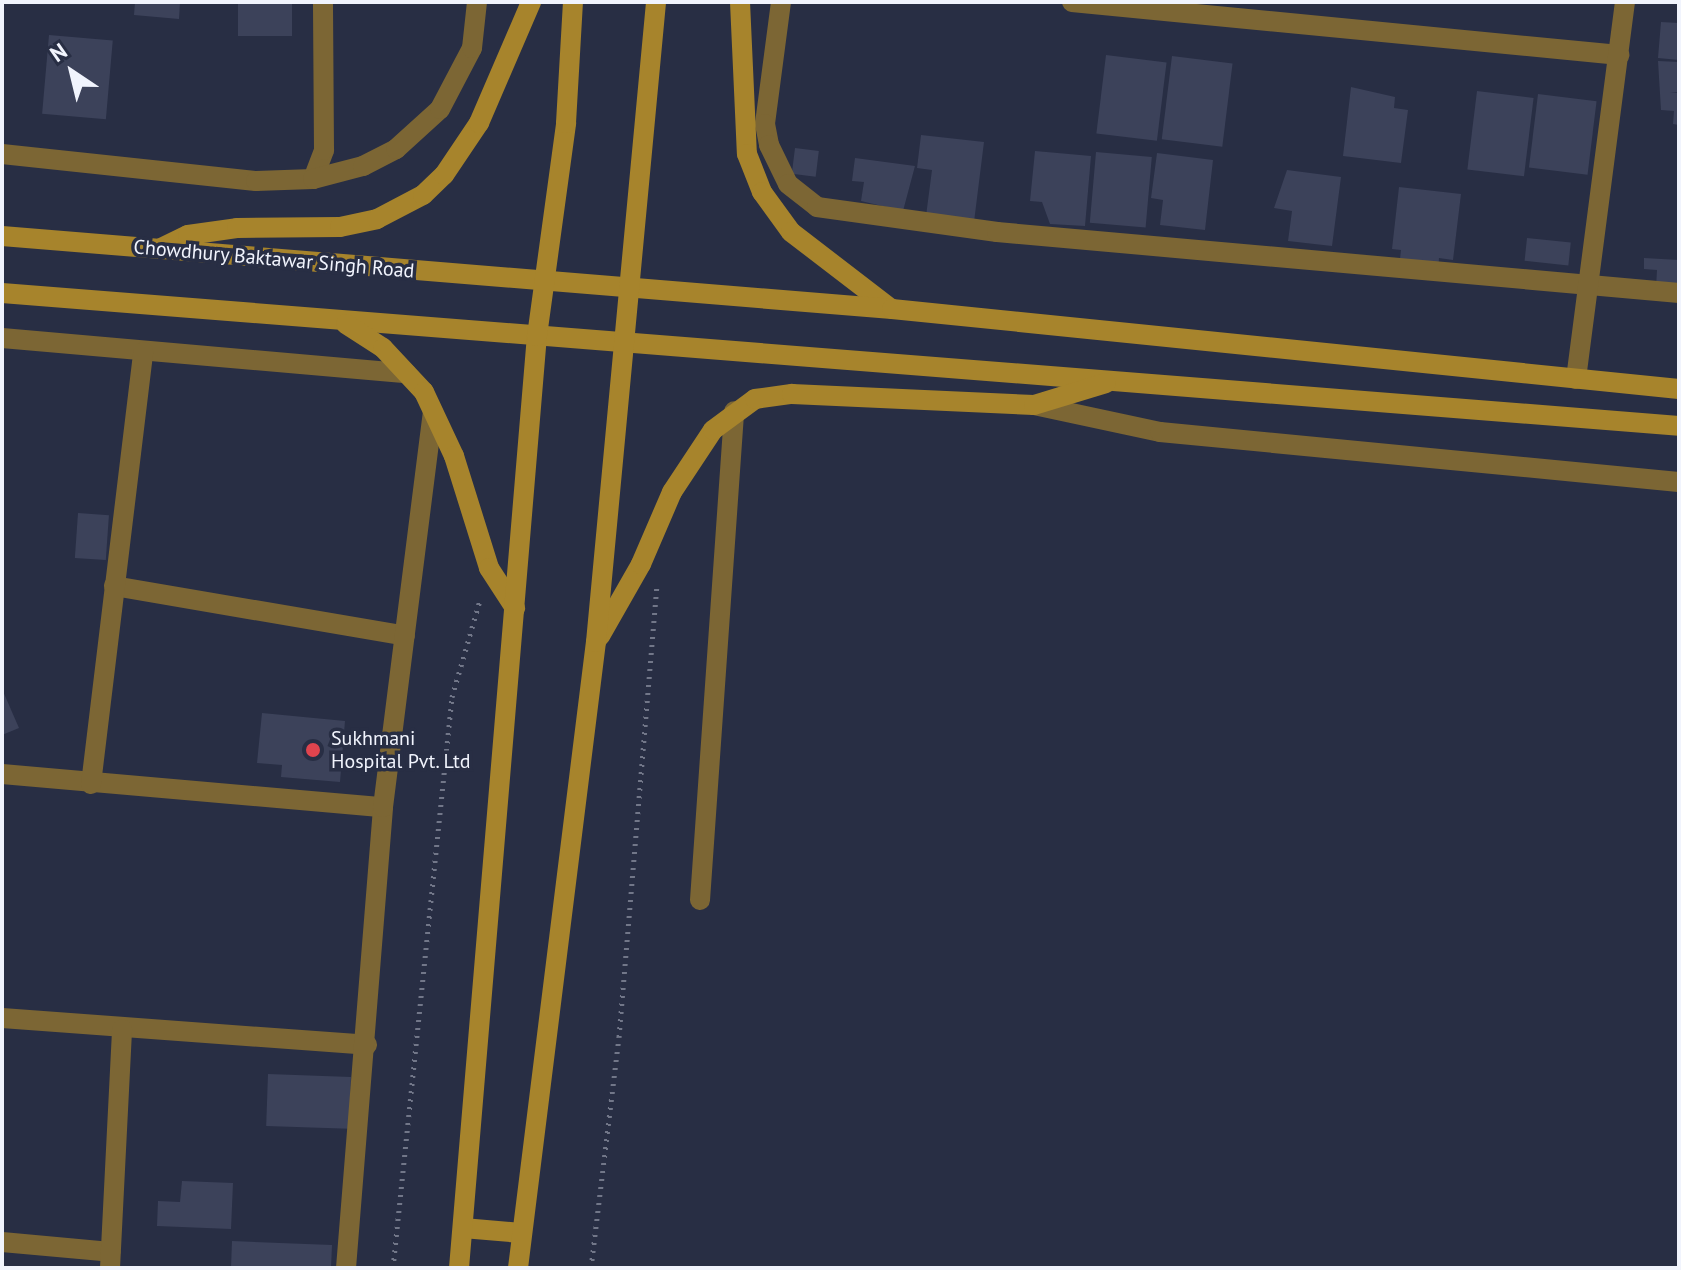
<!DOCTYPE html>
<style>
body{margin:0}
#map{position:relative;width:1681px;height:1270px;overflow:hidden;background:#282e44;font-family:"PT Sans",sans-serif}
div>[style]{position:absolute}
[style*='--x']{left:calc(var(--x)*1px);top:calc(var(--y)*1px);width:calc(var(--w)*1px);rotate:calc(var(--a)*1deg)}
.building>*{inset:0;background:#3c425a;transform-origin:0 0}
.path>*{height:5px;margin-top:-2.5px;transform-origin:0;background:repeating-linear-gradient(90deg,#727789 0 2px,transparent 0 8px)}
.street>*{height:20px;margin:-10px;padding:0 10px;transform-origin:10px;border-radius:10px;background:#7c6634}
.secondary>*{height:20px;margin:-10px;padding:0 10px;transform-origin:10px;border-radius:10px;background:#a7842c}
.dots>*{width:22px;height:22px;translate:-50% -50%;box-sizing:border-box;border:4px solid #282e44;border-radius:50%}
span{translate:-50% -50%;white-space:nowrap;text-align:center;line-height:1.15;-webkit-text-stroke:7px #282e44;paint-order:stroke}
.street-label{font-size:20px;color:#f1f4fd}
.poi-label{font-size:20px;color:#f1f4fd}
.left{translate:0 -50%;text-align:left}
.frame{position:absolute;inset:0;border:4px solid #f1f4fd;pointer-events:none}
.north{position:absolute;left:32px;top:32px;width:80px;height:80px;-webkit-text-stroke:6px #282e44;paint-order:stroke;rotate:325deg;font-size:22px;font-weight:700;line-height:32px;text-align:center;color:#f1f4fd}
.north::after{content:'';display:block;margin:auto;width:28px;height:36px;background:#f1f4fd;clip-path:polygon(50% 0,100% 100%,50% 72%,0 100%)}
</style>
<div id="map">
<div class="building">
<i style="clip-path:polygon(135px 2px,180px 2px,179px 19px,134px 15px)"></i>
<i style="left:238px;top:2px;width:54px;height:34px"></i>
<i style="clip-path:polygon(1661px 22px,1679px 23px,1679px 60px,1658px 58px)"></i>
<i style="left:49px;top:35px;width:64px;height:79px;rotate:5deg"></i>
<i style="left:1106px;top:55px;width:61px;height:79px;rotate:7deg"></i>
<i style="left:1172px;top:56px;width:61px;height:84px;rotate:7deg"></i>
<i style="clip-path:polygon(1658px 61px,1679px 62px,1679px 92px,1670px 93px,1679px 93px,1679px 125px,1673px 124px,1674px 111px,1661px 110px)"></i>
<i style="clip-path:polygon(1351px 87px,1395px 97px,1394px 108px,1408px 110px,1401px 163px,1343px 156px)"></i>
<i style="left:1477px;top:91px;width:57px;height:79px;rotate:7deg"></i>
<i style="left:1538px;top:94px;width:59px;height:74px;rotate:7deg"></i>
<i style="clip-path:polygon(921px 135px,984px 142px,974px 222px,926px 216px,932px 170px,917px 168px)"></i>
<i style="left:795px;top:148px;width:24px;height:26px;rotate:7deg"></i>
<i style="clip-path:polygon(1035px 151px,1091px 156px,1085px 226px,1050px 224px,1042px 202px,1030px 201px)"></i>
<i style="left:1096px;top:152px;width:56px;height:71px;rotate:5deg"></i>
<i style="clip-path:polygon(1157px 153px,1213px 160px,1205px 230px,1160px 225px,1163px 200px,1151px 198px)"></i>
<i style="clip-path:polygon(855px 158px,915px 166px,903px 211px,861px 201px,864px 182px,852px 181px)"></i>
<i style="clip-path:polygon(1287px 170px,1341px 177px,1332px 246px,1288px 241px,1292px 211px,1274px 208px)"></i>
<i style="clip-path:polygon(1399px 187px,1461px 194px,1453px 260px,1439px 258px,1438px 272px,1399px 268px,1401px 250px,1392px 249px)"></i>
<i style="left:1527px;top:238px;width:44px;height:23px;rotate:6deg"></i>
<i style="clip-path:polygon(1644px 258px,1679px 260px,1679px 289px,1656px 288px,1657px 270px,1644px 269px)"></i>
<i style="left:78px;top:513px;width:31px;height:45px;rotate:4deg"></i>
<i style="clip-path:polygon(2px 689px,19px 728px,2px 735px)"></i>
<i style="clip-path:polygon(262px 713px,345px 721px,340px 782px,281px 777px,282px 765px,257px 763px)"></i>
<i style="left:268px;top:1074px;width:83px;height:52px;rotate:2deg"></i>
<i style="clip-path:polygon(182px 1181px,233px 1183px,231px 1229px,157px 1226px,158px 1201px,180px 1202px)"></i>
<i style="clip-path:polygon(232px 1241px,332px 1245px,331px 1268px,231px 1268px)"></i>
</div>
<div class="path">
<i style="--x:393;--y:1268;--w:574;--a:-84.1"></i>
<i style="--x:452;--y:697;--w:101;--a:-73.9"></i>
<i style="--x:591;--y:1268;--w:233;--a:-83.1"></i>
<i style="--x:619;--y:1037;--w:451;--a:-85.2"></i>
</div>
<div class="street">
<i style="--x:781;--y:2;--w:123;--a:97.5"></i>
<i style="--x:765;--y:124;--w:21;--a:79"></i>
<i style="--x:769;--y:145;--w:43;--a:64"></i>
<i style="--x:788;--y:184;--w:37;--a:38"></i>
<i style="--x:817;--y:207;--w:182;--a:7.9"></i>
<i style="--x:997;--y:232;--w:685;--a:5.11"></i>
<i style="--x:1072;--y:2;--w:550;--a:5.53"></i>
<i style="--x:2;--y:154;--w:255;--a:6.1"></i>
<i style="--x:256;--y:181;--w:57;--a:-2"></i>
<i style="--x:313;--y:179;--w:31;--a:-69"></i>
<i style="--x:324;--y:150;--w:148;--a:-90.4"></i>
<i style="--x:313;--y:179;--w:52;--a:-14.6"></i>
<i style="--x:363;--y:166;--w:37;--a:-27"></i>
<i style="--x:396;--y:149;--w:59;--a:-42.3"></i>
<i style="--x:440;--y:109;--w:69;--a:-62.3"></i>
<i style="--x:472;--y:48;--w:46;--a:-83.8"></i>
<i style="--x:2;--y:338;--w:406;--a:5"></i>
<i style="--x:1576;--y:379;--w:380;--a:-82.6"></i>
<i style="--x:1034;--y:405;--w:129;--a:12.1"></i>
<i style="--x:1160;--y:432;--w:521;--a:5.5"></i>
<i style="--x:114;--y:586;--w:295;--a:9.7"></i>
<i style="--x:2;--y:774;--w:382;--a:5"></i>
<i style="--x:91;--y:784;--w:435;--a:-83.1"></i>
<i style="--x:700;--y:900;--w:490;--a:-86"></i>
<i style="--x:2;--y:1018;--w:366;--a:4.2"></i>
<i style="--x:2;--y:1242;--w:109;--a:5.2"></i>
<i style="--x:110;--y:1268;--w:239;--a:-87.1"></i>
<i style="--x:346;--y:1268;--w:462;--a:-85.4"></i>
<i style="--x:383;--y:807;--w:398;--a:-82.8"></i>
</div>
<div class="secondary">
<i style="--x:740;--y:2;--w:152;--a:87.4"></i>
<i style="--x:747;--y:154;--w:41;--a:68.5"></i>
<i style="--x:762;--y:192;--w:49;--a:54.1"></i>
<i style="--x:791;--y:232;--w:125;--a:37.5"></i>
<i style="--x:2;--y:236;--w:893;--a:4.69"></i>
<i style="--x:892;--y:309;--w:791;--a:5.8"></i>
<i style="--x:159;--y:249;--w:32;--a:-26"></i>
<i style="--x:188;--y:235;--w:49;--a:-8.1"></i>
<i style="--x:237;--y:228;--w:103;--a:-0.6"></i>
<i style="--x:340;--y:227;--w:38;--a:-12"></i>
<i style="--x:377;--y:219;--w:52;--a:-27.6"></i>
<i style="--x:423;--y:195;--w:29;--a:-44"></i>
<i style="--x:444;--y:175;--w:63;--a:-56.1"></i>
<i style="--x:479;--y:123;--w:132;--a:-66.7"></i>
<i style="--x:2;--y:293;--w:1682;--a:4.53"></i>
<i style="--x:346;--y:324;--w:44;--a:33"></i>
<i style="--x:383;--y:348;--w:60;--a:47"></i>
<i style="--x:424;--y:392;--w:71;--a:64.9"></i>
<i style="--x:454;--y:456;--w:117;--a:72.6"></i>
<i style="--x:489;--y:568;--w:48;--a:57"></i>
<i style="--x:600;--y:636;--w:83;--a:-60.3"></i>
<i style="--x:641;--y:564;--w:78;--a:-66.7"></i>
<i style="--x:672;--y:492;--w:74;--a:-56.5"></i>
<i style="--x:713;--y:430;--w:52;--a:-36.4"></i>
<i style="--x:755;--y:399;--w:37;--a:-8"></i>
<i style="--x:792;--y:394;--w:242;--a:2.6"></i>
<i style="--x:1034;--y:405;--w:75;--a:-17"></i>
<i style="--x:463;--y:1228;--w:58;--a:4.9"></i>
<i style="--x:459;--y:1268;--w:935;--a:-85.22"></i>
<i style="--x:537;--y:336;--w:215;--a:-82.2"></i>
<i style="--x:566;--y:123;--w:121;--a:-86.7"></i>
<i style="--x:518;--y:1268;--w:631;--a:-82.9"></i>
<i style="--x:596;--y:642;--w:643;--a:-84.64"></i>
</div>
<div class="dots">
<i style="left:313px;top:750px;background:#e0444e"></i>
</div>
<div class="street-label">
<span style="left:274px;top:259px;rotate:5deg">Chowdhury Baktawar Singh Road</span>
</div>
<div class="poi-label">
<span class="left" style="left:331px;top:750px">Sukhmani<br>Hospital Pvt. Ltd</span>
</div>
<div class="frame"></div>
<div class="north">N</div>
</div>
